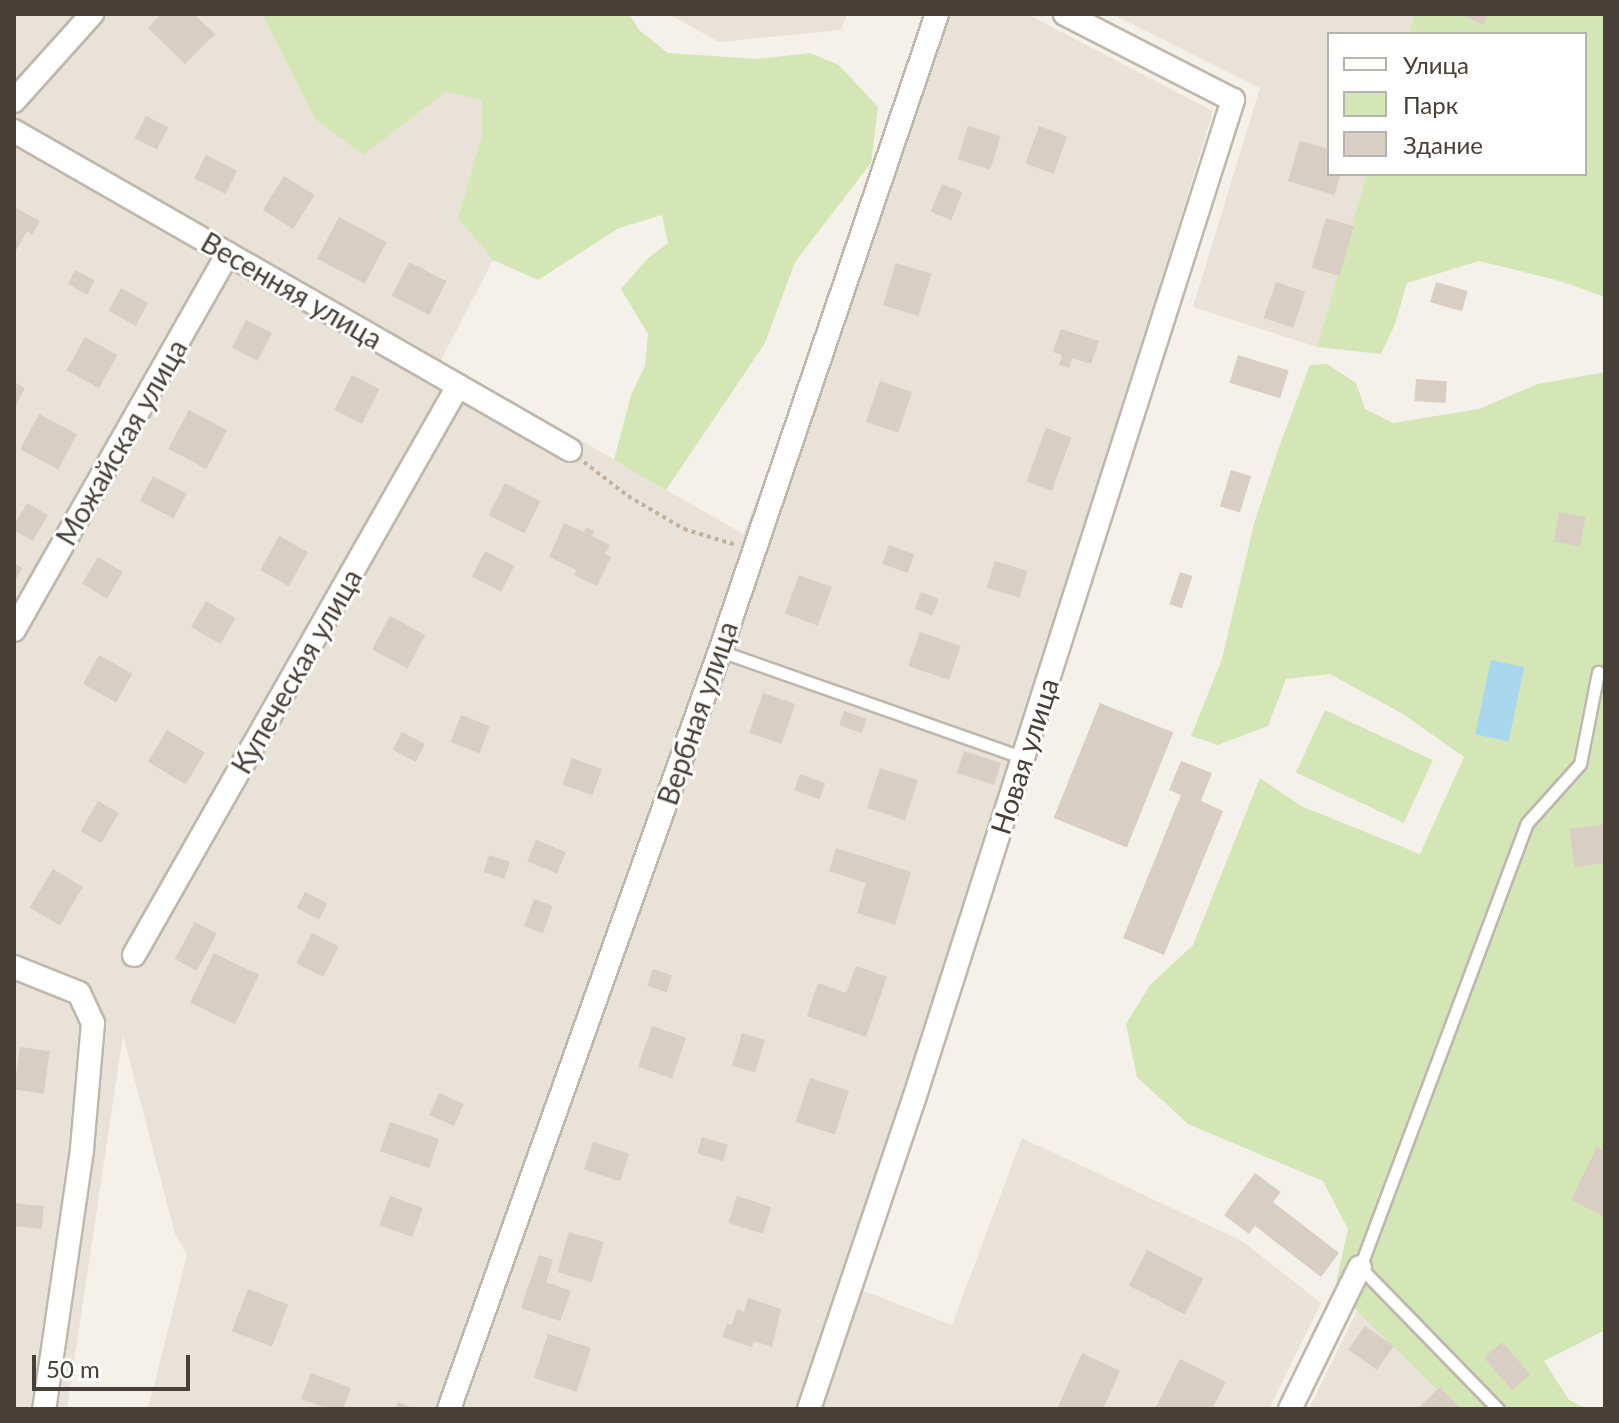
<!DOCTYPE html>
<meta charset="utf-8">
<style>
body{margin:0}
#map{position:relative;width:1619px;height:1423px;overflow:hidden;background:#f4f0ea;font-family:Lato,sans-serif}
div>[style]{position:absolute}
[style*='--x']{left:calc(var(--x)*1px);top:calc(var(--y)*1px);width:calc(var(--w)*1px);rotate:calc(var(--a)*1deg)}
.residential>*{inset:0;background:#e8e2d8}
.green>*{inset:0;background:#d4e6b5;transform-origin:0 0}
.water>*{inset:0;background:#a9d7ed;transform-origin:0 0}
.building>*{inset:0;background:#d8cec3;transform-origin:0 0}
.path>*{height:4px;margin-top:-2px;transform-origin:0;background:repeating-linear-gradient(90deg,#c0b29e 0 4px,transparent 0 8px)}
.roads{filter:drop-shadow(2px 0 #bfb7ad) drop-shadow(-2px 0 #bfb7ad) drop-shadow(0 2px #bfb7ad) drop-shadow(0 -2px #bfb7ad)}
.lane>*{height:11px;margin:-5.5px;padding:0 5.5px;transform-origin:5.5px;border-radius:5.5px;background:#fff}
.street>*{height:22px;margin:-11px;padding:0 11px;transform-origin:11px;border-radius:11px;background:#fff}
span{translate:-50% -50%;white-space:nowrap;text-align:center;line-height:1.15;-webkit-text-stroke:6px #fff;paint-order:stroke}
.street-label{font-size:28px;color:#484038}
.frame{position:absolute;inset:0;border:16px solid #484038;pointer-events:none}
.legend{position:absolute;left:1327px;top:32px;width:260px;height:144px;box-sizing:border-box;background:#fff;border:2px solid #b6b3af;margin:0;padding:10px 14px;list-style:none;font-size:24px;color:#484038}
.legend li{display:flex;align-items:center;gap:16px;height:40px}
.legend b{width:40px;border:2px solid #b6b3af}
.scale{position:absolute;left:32px;top:1355px;width:158px;height:36px;box-sizing:border-box;border:4px solid #484038;border-top:0;padding-left:10px;font-size:24px;line-height:28px;white-space:nowrap;color:#484038;-webkit-text-stroke:6px #fff;paint-order:stroke}
</style>
<div id="map">
<div class="residential">
<i style="clip-path:polygon(14px 14px,262px 14px,315px 119px,363px 155px,446px 92px,483px 100px,482px 135px,458px 218px,493px 260px,441px 360px,743px 534px,951px 14px,1027px 14px,1213px 111px,1010px 778px,797px 1409px,148px 1409px,187px 1255px,175px 1234px,123px 1035px,67px 1409px,14px 1409px)"></i>
<i style="clip-path:polygon(669px 14px,847px 14px,841px 30px,719px 42px)"></i>
<i style="clip-path:polygon(1112px 14px,1414px 14px,1409px 34px,1329px 34px,1329px 174px,1367px 174px,1317px 347px,1193px 307px,1260px 88px)"></i>
<i style="clip-path:polygon(1022px 1138px,1242px 1241px,1321px 1303px,1269px 1409px,812px 1409px,856px 1288px,952px 1325px)"></i>
<i style="clip-path:polygon(1357px 1311px,1456px 1409px,1309px 1409px)"></i>
</div>
<div class="green">
<i style="clip-path:polygon(262px 14px,629px 14px,639px 30px,668px 53px,758px 59px,810px 53px,839px 65px,878px 107px,871px 163px,795px 262px,765px 343px,666px 490px,614px 460px,631px 395px,645px 366px,648px 334px,621px 289px,647px 259px,668px 243px,662px 215px,619px 228px,538px 280px,493px 260px,458px 218px,482px 135px,482px 100px,446px 92px,363px 155px,315px 119px)"></i>
<i style="clip-path:polygon(1414px 14px,1605px 14px,1605px 297px,1560px 281px,1479px 261px,1407px 283px,1395px 324px,1381px 354px,1317px 347px,1367px 174px,1585px 174px,1585px 34px,1409px 34px)"></i>
<i style="clip-path:polygon(1327px 364px,1356px 383px,1365px 409px,1393px 423px,1479px 409px,1538px 384px,1605px 372px,1605px 1330px,1544px 1361px,1569px 1400px,1587px 1409px,1456px 1409px,1357px 1311px,1336px 1283px,1348px 1229px,1323px 1181px,1188px 1124px,1137px 1077px,1126px 1024px,1150px 985px,1193px 945px,1260px 778px,1301px 806px,1420px 854px,1464px 757px,1403px 714px,1330px 674px,1286px 679px,1268px 726px,1218px 745px,1191px 736px,1222px 659px,1254px 524px,1278px 450px,1310px 365px)"></i>
<i style="left:1325px;top:710px;width:119px;height:69px;rotate:25deg"></i>
</div>
<div class="water">
<i style="left:1491px;top:660px;width:34px;height:76px;rotate:12deg"></i>
</div>
<div class="building">
<i style="clip-path:polygon(161px 14px,194px 14px,215px 34px,185px 64px,148px 28px)"></i>
<i style="clip-path:polygon(1461px 14px,1489px 14px,1483px 25px)"></i>
<i style="left:146px;top:116px;width:25px;height:25px;rotate:27deg"></i>
<i style="left:968px;top:126px;width:34px;height:35px;rotate:17deg"></i>
<i style="left:1039px;top:126px;width:30px;height:40px;rotate:20deg"></i>
<i style="clip-path:polygon(1300px 141px,1329px 149px,1329px 174px,1341px 174px,1334px 195px,1288px 181px)"></i>
<i style="left:206px;top:155px;width:35px;height:26px;rotate:27deg"></i>
<i style="left:284px;top:176px;width:36px;height:40px;rotate:32deg"></i>
<i style="left:942px;top:184px;width:22px;height:30px;rotate:22deg"></i>
<i style="clip-path:polygon(14px 207px,40px 221px,32px 235px,27px 231px,14px 254px)"></i>
<i style="left:339px;top:217px;width:54px;height:47px;rotate:28deg"></i>
<i style="left:1326px;top:218px;width:29px;height:52px;rotate:16deg"></i>
<i style="left:409px;top:262px;width:42px;height:38px;rotate:27deg"></i>
<i style="left:896px;top:263px;width:37px;height:44px;rotate:17deg"></i>
<i style="left:75px;top:270px;width:22px;height:16px;rotate:27deg"></i>
<i style="left:1276px;top:282px;width:31px;height:38px;rotate:19deg"></i>
<i style="left:1436px;top:282px;width:33px;height:21px;rotate:16deg"></i>
<i style="left:121px;top:288px;width:31px;height:26px;rotate:29deg"></i>
<i style="left:246px;top:320px;width:29px;height:31px;rotate:27deg"></i>
<i style="clip-path:polygon(1061px 329px,1099px 341px,1091px 364px,1072px 358px,1069px 368px,1059px 365px,1062px 355px,1053px 352px)"></i>
<i style="left:85px;top:337px;width:37px;height:38px;rotate:29deg"></i>
<i style="left:1238px;top:355px;width:53px;height:29px;rotate:17deg"></i>
<i style="left:352px;top:375px;width:31px;height:39px;rotate:27deg"></i>
<i style="left:1416px;top:379px;width:31px;height:22px;rotate:4deg"></i>
<i style="left:880px;top:381px;width:34px;height:43px;rotate:19deg"></i>
<i style="clip-path:polygon(14px 382px,25px 388px,14px 409px)"></i>
<i style="left:189px;top:410px;width:43px;height:44px;rotate:28deg"></i>
<i style="left:39px;top:414px;width:43px;height:40px;rotate:28deg"></i>
<i style="left:1046px;top:428px;width:27px;height:57px;rotate:20deg"></i>
<i style="left:1231px;top:470px;width:21px;height:38px;rotate:17deg"></i>
<i style="left:153px;top:476px;width:38px;height:28px;rotate:28deg"></i>
<i style="left:505px;top:483px;width:40px;height:36px;rotate:27deg"></i>
<i style="left:27px;top:503px;width:24px;height:30px;rotate:30deg"></i>
<i style="left:1559px;top:512px;width:27px;height:30px;rotate:10deg"></i>
<i style="clip-path:polygon(564px 523px,584px 532px,586px 527px,594px 531px,592px 536px,610px 545px,605px 554px,611px 557px,597px 586px,574px 575px,577px 570px,549px 557px)"></i>
<i style="left:279px;top:536px;width:33px;height:39px;rotate:29deg"></i>
<i style="left:889px;top:545px;width:27px;height:20px;rotate:20deg"></i>
<i style="left:485px;top:551px;width:33px;height:29px;rotate:27deg"></i>
<i style="left:98px;top:557px;width:29px;height:31px;rotate:31deg"></i>
<i style="left:995px;top:561px;width:34px;height:28px;rotate:17deg"></i>
<i style="clip-path:polygon(14px 563px,22px 568px,14px 582px)"></i>
<i style="left:1180px;top:572px;width:13px;height:34px;rotate:18deg"></i>
<i style="left:799px;top:575px;width:35px;height:41px;rotate:20deg"></i>
<i style="left:921px;top:592px;width:19px;height:18px;rotate:21deg"></i>
<i style="left:206px;top:601px;width:34px;height:30px;rotate:30deg"></i>
<i style="left:390px;top:616px;width:40px;height:38px;rotate:28deg"></i>
<i style="left:920px;top:632px;width:43px;height:36px;rotate:19deg"></i>
<i style="left:99px;top:655px;width:38px;height:33px;rotate:29deg"></i>
<i style="left:763px;top:693px;width:34px;height:42px;rotate:19deg"></i>
<i style="left:1100px;top:703px;width:79px;height:124px;rotate:22deg"></i>
<i style="left:844px;top:711px;width:24px;height:15px;rotate:19deg"></i>
<i style="left:461px;top:715px;width:31px;height:29px;rotate:21deg"></i>
<i style="left:167px;top:730px;width:44px;height:37px;rotate:31deg"></i>
<i style="left:402px;top:732px;width:26px;height:20px;rotate:28deg"></i>
<i style="left:964px;top:751px;width:39px;height:23px;rotate:18deg"></i>
<i style="left:572px;top:758px;width:32px;height:28px;rotate:20deg"></i>
<i style="clip-path:polygon(1181px 761px,1212px 773px,1201px 801px,1223px 811px,1164px 955px,1123px 938px,1181px 795px,1169px 790px)"></i>
<i style="left:880px;top:768px;width:40px;height:42px;rotate:18deg"></i>
<i style="left:800px;top:774px;width:27px;height:17px;rotate:20deg"></i>
<i style="left:98px;top:801px;width:24px;height:35px;rotate:30deg"></i>
<i style="clip-path:polygon(1605px 824px,1605px 863px,1575px 867px,1569px 829px)"></i>
<i style="left:536px;top:840px;width:32px;height:23px;rotate:22deg"></i>
<i style="clip-path:polygon(836px 848px,911px 872px,895px 925px,857px 913px,866px 883px,829px 871px)"></i>
<i style="left:489px;top:855px;width:22px;height:18px;rotate:18deg"></i>
<i style="left:53px;top:869px;width:35px;height:45px;rotate:31deg"></i>
<i style="left:305px;top:892px;width:25px;height:18px;rotate:27deg"></i>
<i style="left:534px;top:899px;width:20px;height:29px;rotate:20deg"></i>
<i style="left:195px;top:922px;width:25px;height:42px;rotate:29deg"></i>
<i style="left:312px;top:933px;width:30px;height:34px;rotate:27deg"></i>
<i style="left:214px;top:953px;width:50px;height:55px;rotate:26deg"></i>
<i style="clip-path:polygon(856px 966px,887px 977px,866px 1037px,807px 1016px,818px 983px,846px 993px)"></i>
<i style="left:653px;top:969px;width:20px;height:18px;rotate:18deg"></i>
<i style="left:652px;top:1026px;width:36px;height:43px;rotate:19deg"></i>
<i style="left:742px;top:1033px;width:24px;height:34px;rotate:17deg"></i>
<i style="left:20px;top:1047px;width:30px;height:43px;rotate:8deg"></i>
<i style="left:810px;top:1078px;width:41px;height:46px;rotate:18deg"></i>
<i style="left:439px;top:1093px;width:27px;height:24px;rotate:24deg"></i>
<i style="left:390px;top:1122px;width:52px;height:31px;rotate:19deg"></i>
<i style="left:702px;top:1137px;width:27px;height:17px;rotate:17deg"></i>
<i style="left:593px;top:1142px;width:38px;height:29px;rotate:18deg"></i>
<i style="clip-path:polygon(1597px 1147px,1605px 1151px,1605px 1217px,1571px 1200px)"></i>
<i style="clip-path:polygon(1255px 1173px,1281px 1192px,1273px 1202px,1339px 1253px,1321px 1277px,1255px 1226px,1249px 1234px,1224px 1215px)"></i>
<i style="left:390px;top:1196px;width:35px;height:31px;rotate:20deg"></i>
<i style="left:737px;top:1196px;width:36px;height:28px;rotate:18deg"></i>
<i style="left:14px;top:1203px;width:30px;height:23px;rotate:6deg"></i>
<i style="left:569px;top:1232px;width:36px;height:42px;rotate:16deg"></i>
<i style="left:1147px;top:1250px;width:63px;height:40px;rotate:27deg"></i>
<i style="clip-path:polygon(539px 1255px,553px 1260px,546px 1282px,571px 1291px,560px 1321px,521px 1308px)"></i>
<i style="left:248px;top:1289px;width:43px;height:45px;rotate:21deg"></i>
<i style="clip-path:polygon(748px 1298px,781px 1309px,772px 1347px,754px 1341px,752px 1347px,722px 1337px,727px 1324px,732px 1325px,737px 1309px,744px 1312px)"></i>
<i style="left:1365px;top:1326px;width:35px;height:29px;rotate:35deg"></i>
<i style="left:548px;top:1334px;width:45px;height:46px;rotate:18deg"></i>
<i style="left:1502px;top:1342px;width:43px;height:24px;rotate:49deg"></i>
<i style="clip-path:polygon(1082px 1353px,1120px 1371px,1103px 1409px,1057px 1409px)"></i>
<i style="clip-path:polygon(1180px 1359px,1226px 1382px,1212px 1409px,1155px 1409px)"></i>
<i style="clip-path:polygon(311px 1373px,351px 1388px,343px 1409px,329px 1409px,301px 1399px)"></i>
<i style="clip-path:polygon(1440px 1387px,1461px 1409px,1417px 1409px)"></i>
<i style="clip-path:polygon(398px 1402px,415px 1409px,395px 1409px)"></i>
</div>
<div class="path">
<i style="--x:584;--y:462;--w:56;--a:37.7"></i>
<i style="--x:628;--y:496;--w:65;--a:30.5"></i>
<i style="--x:684;--y:529;--w:54;--a:17.1"></i>
</div>
<div class="roads">
<div class="lane">
<i style="--x:720;--y:651;--w:322;--a:19.4"></i>
<i style="--x:1498;--y:1409;--w:198;--a:-134.2"></i>
<i style="--x:1360;--y:1267;--w:474;--a:-69.4"></i>
<i style="--x:1527;--y:823;--w:79;--a:-48.1"></i>
<i style="--x:1580;--y:764;--w:94;--a:-78.9"></i>
</div>
<div class="street">
<i style="--x:14;--y:101;--w:117;--a:-48.1"></i>
<i style="--x:14;--y:131;--w:641;--a:29.84"></i>
<i style="--x:14;--y:630;--w:433;--a:-60.4"></i>
<i style="--x:134;--y:955;--w:655;--a:-60.34"></i>
<i style="--x:14;--y:967;--w:70;--a:21.8"></i>
<i style="--x:79;--y:993;--w:33;--a:65"></i>
<i style="--x:93;--y:1023;--w:127;--a:95"></i>
<i style="--x:82;--y:1150;--w:262;--a:98.3"></i>
<i style="--x:449;--y:1409;--w:805;--a:-70.33"></i>
<i style="--x:720;--y:651;--w:673;--a:-71.19"></i>
<i style="--x:809;--y:1409;--w:327;--a:-71.3"></i>
<i style="--x:914;--y:1099;--w:1049;--a:-72.29"></i>
<i style="--x:1233;--y:100;--w:189;--a:-152.9"></i>
<i style="--x:1290;--y:1409;--w:158;--a:-63.8"></i>
</div>
</div>
<div class="street-label">
<span style="left:292px;top:290px;rotate:30deg">Весенняя улица</span>
<span style="left:121px;top:442px;rotate:-60deg">Можайская улица</span>
<span style="left:296px;top:671px;rotate:-60deg">Купеческая улица</span>
<span style="left:697px;top:713px;rotate:-71deg">Вербная улица</span>
<span style="left:1024px;top:756px;rotate:-72deg">Новая улица</span>
</div>
<div class="frame"></div>
<ul class="legend">
<li><b style="height:10px;background:#fff"></b>Улица</li>
<li><b style="height:22px;background:#d4e6b5"></b>Парк</li>
<li><b style="height:22px;background:#d8cec3"></b>Здание</li>
</ul>
<div class="scale">50 m</div>
</div>
